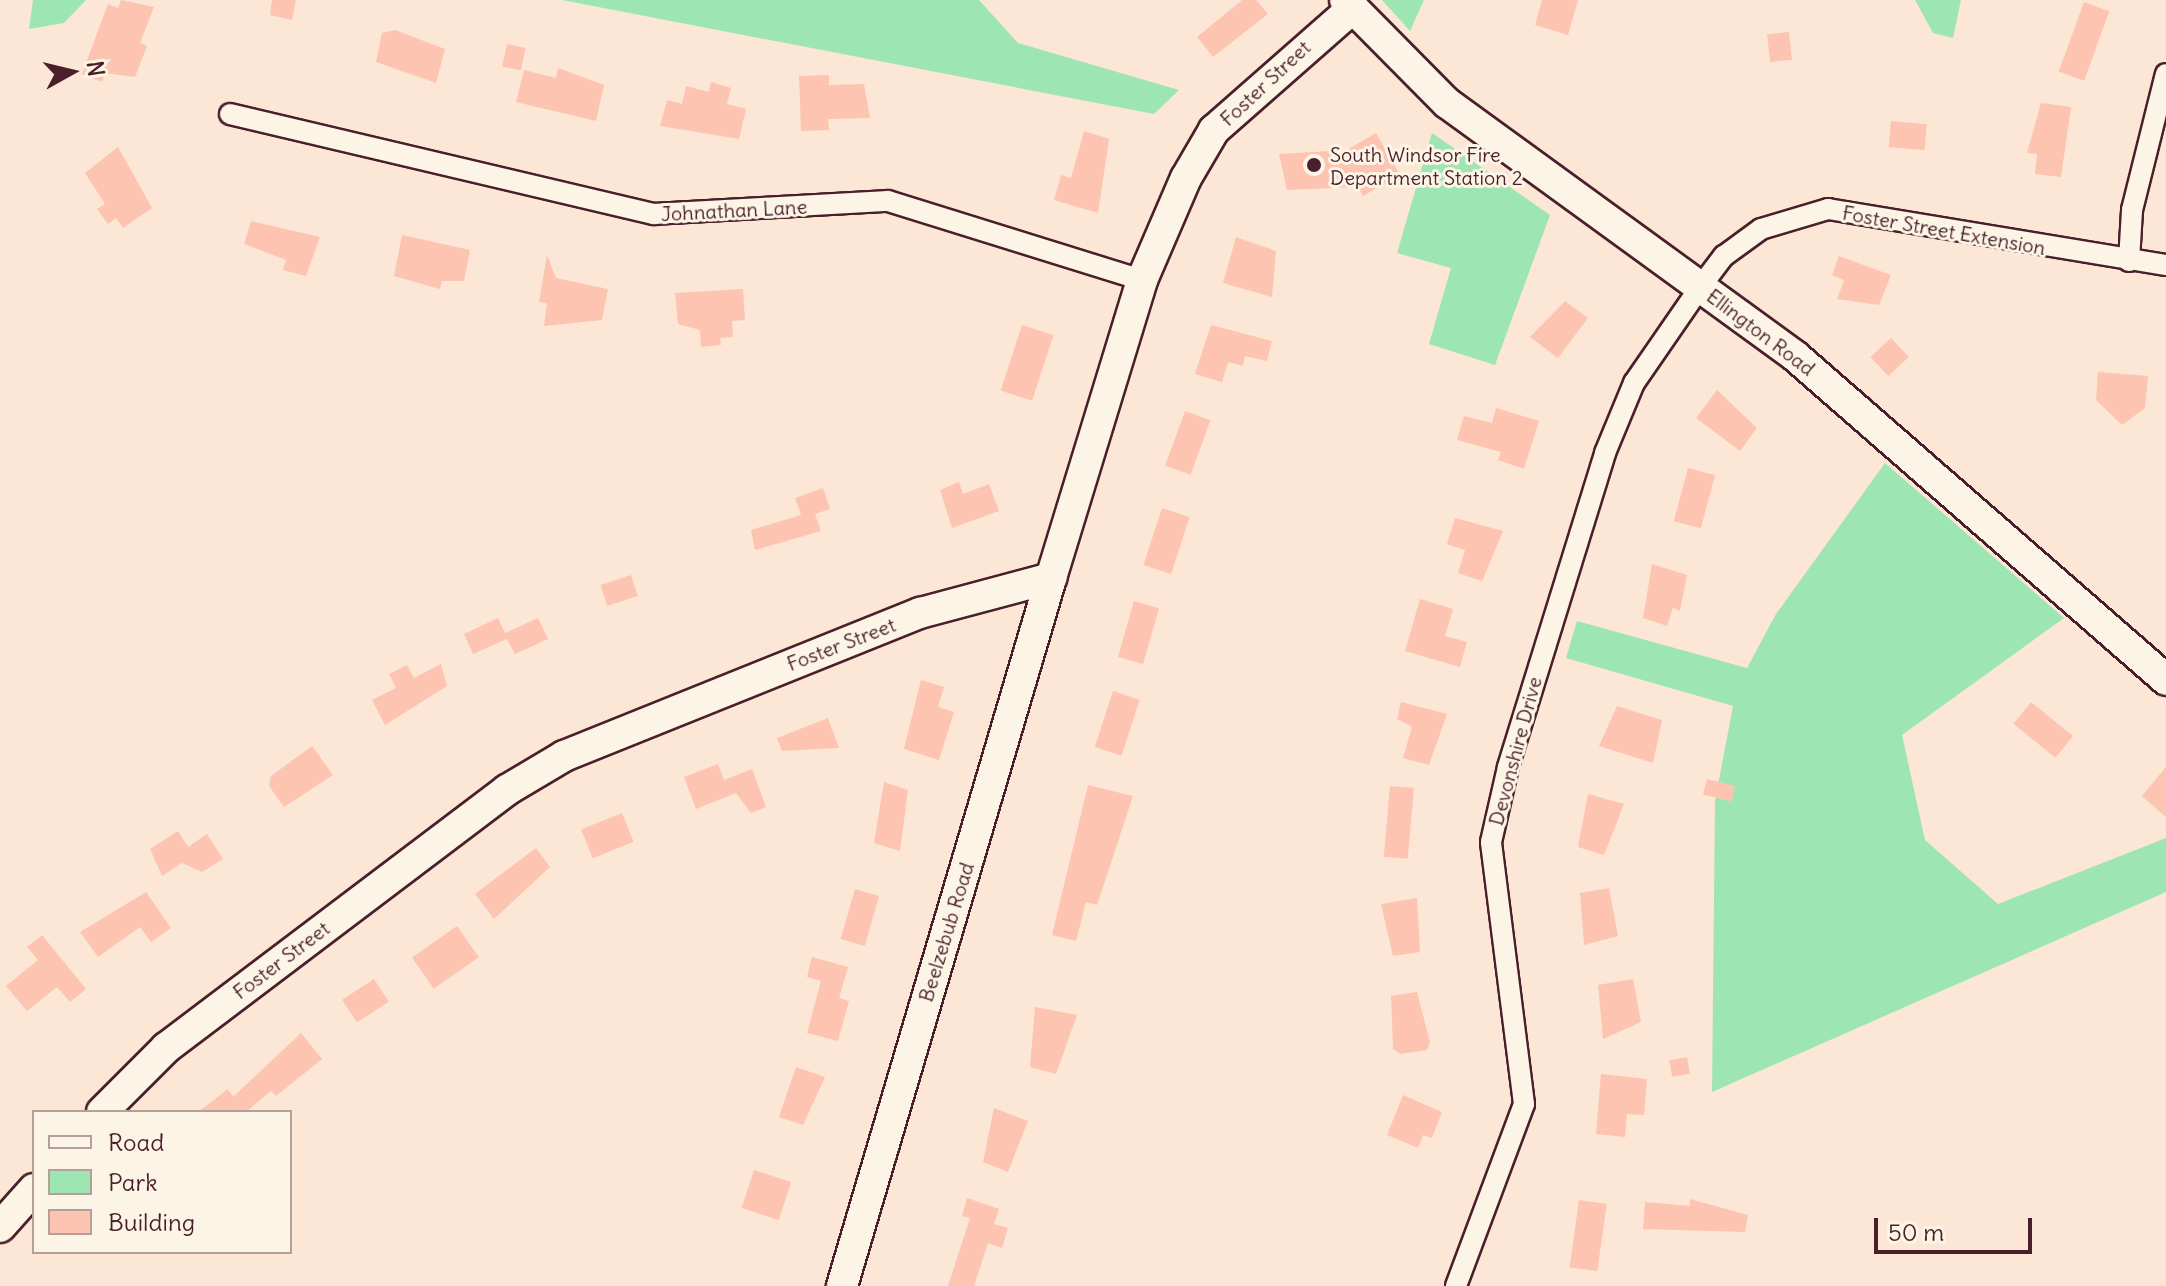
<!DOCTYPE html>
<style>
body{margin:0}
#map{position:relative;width:2166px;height:1286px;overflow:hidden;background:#fce6d6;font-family:Delius,sans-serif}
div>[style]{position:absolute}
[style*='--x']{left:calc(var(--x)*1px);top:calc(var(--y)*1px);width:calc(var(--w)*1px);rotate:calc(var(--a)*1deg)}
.green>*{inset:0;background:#9de6b4}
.building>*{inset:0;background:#fdc4b2;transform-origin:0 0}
.roads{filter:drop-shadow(2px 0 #4a1f2b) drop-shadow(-2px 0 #4a1f2b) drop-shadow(0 2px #4a1f2b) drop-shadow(0 -2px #4a1f2b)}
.street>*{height:20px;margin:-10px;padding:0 10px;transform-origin:10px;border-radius:10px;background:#fcf5e5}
.secondary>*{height:30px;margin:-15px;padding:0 15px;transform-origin:15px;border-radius:15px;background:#fcf5e5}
.dots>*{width:22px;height:22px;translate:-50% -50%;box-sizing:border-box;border:4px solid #fcf5e5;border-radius:50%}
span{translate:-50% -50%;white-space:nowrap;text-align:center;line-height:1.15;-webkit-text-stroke:6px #fcf5e5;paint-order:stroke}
.street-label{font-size:20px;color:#4a1f2b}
.poi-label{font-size:20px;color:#4a1f2b}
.left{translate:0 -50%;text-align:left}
.legend{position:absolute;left:32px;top:1110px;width:260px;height:144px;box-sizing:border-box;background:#fcf5e5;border:2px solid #b59f9b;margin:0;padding:10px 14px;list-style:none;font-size:24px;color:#4a1f2b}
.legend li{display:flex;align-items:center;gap:16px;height:40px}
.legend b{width:40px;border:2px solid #b59f9b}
.north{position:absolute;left:32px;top:32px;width:80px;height:80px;-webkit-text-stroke:6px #fcf5e5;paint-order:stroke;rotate:82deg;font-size:22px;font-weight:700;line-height:32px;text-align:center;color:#4a1f2b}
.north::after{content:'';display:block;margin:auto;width:28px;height:36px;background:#4a1f2b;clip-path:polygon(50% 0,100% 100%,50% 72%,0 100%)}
.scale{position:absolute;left:1874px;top:1218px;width:158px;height:36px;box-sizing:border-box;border:4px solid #4a1f2b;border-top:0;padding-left:10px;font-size:24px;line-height:28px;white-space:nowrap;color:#4a1f2b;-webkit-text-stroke:6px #fcf5e5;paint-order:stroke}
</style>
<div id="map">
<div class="green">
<i style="clip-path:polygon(33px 0,86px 0,64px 23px,29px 29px)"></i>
<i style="clip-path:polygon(562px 0,979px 0,1018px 43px,1179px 90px,1154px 114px)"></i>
<i style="clip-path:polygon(1382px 0,1424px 0,1410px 31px)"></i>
<i style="clip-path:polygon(1915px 0,1961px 0,1953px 38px,1933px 33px)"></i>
<i style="clip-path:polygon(1432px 133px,1550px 215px,1495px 365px,1429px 344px,1451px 268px,1397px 253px)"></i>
<i style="clip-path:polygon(1885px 463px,2064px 618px,1902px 735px,1925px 840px,1998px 904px,2166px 838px,2166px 892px,1712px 1092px,1715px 801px,1733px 706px,1566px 658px,1577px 621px,1747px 668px,1776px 614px)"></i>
</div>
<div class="building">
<i style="clip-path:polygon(121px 0,154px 7px,140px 43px,147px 46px,135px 77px,105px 73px,102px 82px,82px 74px,108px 4px,118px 8px)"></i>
<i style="clip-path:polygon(272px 0,296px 0,292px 20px,270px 15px)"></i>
<i style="clip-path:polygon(1242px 0,1256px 0,1268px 14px,1213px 57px,1197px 37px)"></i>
<i style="clip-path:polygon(1542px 0,1578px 0,1568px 35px,1535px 25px)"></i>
<i style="left:2084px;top:2px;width:27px;height:74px;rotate:20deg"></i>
<i style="clip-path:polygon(395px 30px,445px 49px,436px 83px,376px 62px,382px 33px)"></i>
<i style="left:1789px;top:32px;width:28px;height:22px;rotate:84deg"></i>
<i style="left:507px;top:44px;width:19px;height:23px;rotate:12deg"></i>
<i style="clip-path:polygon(558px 68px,604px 85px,596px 121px,516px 102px,524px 70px,556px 78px)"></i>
<i style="clip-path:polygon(829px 75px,829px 85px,864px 84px,870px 118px,828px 119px,829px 130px,801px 131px,799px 76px)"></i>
<i style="clip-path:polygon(711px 82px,731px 88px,727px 104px,746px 109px,739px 139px,660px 126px,667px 100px,682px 104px,686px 86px,709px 92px)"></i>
<i style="clip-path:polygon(2041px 103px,2071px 107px,2061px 177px,2035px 174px,2037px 154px,2027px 153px)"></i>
<i style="left:1891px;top:121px;width:36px;height:26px;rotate:5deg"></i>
<i style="clip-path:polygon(1084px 131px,1109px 139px,1098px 213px,1054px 200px,1061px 175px,1071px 178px)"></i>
<i style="clip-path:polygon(1376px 133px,1400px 175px,1363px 196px,1358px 187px,1287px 190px,1279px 154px,1347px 150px)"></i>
<i style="clip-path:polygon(118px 147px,152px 208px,123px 228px,116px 218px,108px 224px,97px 209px,105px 204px,85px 173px)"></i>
<i style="clip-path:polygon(251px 221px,320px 237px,306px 276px,283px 270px,286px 260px,244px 244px)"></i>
<i style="clip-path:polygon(402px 235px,470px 250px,464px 281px,442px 281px,440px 289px,394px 276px)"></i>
<i style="clip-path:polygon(1236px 237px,1276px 251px,1272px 297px,1223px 283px)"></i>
<i style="clip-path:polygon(547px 255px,556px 278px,608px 289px,602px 320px,544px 326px,547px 303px,539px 302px)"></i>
<i style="clip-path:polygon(1839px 256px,1891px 275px,1879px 305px,1837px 299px,1844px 280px,1832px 275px)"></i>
<i style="clip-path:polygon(743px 289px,745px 320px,732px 321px,733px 337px,720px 338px,721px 345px,701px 347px,700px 330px,678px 324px,675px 293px)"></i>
<i style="clip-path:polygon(1565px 301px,1588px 318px,1558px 358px,1530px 337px)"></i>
<i style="left:1022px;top:325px;width:33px;height:69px;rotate:18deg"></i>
<i style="clip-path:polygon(1211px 325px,1272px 341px,1267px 361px,1245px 356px,1243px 366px,1228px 362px,1222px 382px,1195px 374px)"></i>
<i style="left:1891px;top:338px;width:26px;height:28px;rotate:47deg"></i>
<i style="clip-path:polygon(2098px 372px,2148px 376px,2145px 408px,2122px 425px,2096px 400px)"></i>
<i style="clip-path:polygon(1717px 390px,1757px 428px,1740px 451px,1696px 418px)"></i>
<i style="clip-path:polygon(1496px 408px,1539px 421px,1524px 469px,1498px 460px,1501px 452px,1457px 440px,1464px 416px,1492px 423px)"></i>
<i style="left:1185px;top:411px;width:27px;height:58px;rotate:20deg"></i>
<i style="left:1688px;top:468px;width:28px;height:55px;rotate:15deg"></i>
<i style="clip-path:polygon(959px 482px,963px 494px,989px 484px,999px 511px,952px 528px,940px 490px)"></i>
<i style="clip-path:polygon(823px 488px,830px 509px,815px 514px,821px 531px,755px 550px,751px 530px,801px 515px,795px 498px)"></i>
<i style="left:1162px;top:508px;width:29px;height:60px;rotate:18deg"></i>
<i style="clip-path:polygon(1455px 518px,1503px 531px,1482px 581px,1458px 573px,1465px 550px,1447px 544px)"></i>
<i style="clip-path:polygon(1652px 564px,1687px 575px,1680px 611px,1673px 608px,1667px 626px,1643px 618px)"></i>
<i style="left:631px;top:575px;width:22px;height:32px;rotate:72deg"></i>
<i style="clip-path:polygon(1420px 599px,1453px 609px,1445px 636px,1467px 642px,1460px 667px,1405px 651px)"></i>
<i style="left:1134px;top:601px;width:26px;height:58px;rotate:16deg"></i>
<i style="clip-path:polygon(498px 618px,505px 633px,538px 618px,548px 639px,515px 654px,507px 639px,473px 654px,464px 634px)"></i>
<i style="clip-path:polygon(441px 664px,447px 686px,385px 725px,372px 700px,396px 688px,389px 674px,407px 665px,414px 678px)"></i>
<i style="clip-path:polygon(921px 680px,944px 687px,938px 707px,954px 712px,939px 760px,904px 749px)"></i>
<i style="left:1113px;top:691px;width:28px;height:59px;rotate:18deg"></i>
<i style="clip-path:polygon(1401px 702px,1447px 714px,1429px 765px,1403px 758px,1412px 727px,1397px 719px)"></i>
<i style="left:2031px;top:702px;width:54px;height:28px;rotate:39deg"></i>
<i style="clip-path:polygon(1617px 706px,1662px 720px,1653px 763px,1599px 746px)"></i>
<i style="clip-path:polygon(828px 718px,839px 748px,782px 751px,777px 738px)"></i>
<i style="clip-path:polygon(312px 746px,333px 775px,284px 807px,269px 786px,271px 776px)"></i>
<i style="clip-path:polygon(718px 764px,724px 780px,752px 769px,766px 807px,751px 813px,736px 793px,696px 809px,684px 777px)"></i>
<i style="clip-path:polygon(2166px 767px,2166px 817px,2142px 796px)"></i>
<i style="left:1707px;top:779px;width:29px;height:16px;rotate:14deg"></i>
<i style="clip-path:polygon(884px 782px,908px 790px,900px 851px,874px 843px)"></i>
<i style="clip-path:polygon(1088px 785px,1133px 796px,1097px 905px,1086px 902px,1076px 941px,1052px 935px)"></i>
<i style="left:1390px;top:786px;width:24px;height:71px;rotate:5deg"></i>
<i style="clip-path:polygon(1588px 794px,1624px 804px,1604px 855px,1578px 847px)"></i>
<i style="left:622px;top:813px;width:31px;height:44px;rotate:68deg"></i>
<i style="clip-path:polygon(178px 831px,188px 847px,207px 834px,223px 859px,202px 872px,182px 863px,162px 876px,150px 849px)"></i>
<i style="clip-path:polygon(536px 848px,550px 867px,494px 919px,475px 894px)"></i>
<i style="clip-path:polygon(1609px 888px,1618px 936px,1584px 945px,1580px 893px)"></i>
<i style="left:855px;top:889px;width:25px;height:52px;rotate:16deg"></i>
<i style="clip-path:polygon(146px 892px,171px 928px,151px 942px,140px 927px,98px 957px,80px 932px)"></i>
<i style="clip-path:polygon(1417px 898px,1420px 952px,1393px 956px,1381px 904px)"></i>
<i style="left:457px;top:926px;width:38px;height:55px;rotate:55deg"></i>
<i style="clip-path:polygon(42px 935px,86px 989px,70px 1002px,57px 987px,27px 1011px,6px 986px,38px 960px,27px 947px)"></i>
<i style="clip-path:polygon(812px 957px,848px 967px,839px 998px,849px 1001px,838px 1041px,807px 1033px,821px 981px,807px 977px)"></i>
<i style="left:374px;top:979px;width:27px;height:38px;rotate:57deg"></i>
<i style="clip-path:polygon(1633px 979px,1641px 1022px,1603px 1039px,1598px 985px)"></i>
<i style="clip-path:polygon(1417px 992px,1430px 1042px,1427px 1050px,1400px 1054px,1393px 1049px,1391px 996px)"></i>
<i style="clip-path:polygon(1035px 1007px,1077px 1015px,1056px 1074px,1030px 1067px)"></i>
<i style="clip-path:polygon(301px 1033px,322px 1059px,276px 1096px,271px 1091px,246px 1112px,198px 1112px,228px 1089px,233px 1097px)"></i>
<i style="left:1687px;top:1057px;width:17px;height:18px;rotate:80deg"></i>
<i style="clip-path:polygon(796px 1067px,825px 1077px,803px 1125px,779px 1117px)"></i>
<i style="clip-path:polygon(1601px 1074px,1647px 1079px,1644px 1115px,1627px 1114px,1625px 1137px,1596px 1134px)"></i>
<i style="clip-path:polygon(1403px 1095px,1442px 1112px,1432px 1138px,1423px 1135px,1418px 1148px,1387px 1135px)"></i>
<i style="clip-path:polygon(994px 1108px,1028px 1121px,1008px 1172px,983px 1162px)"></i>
<i style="left:754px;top:1170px;width:39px;height:40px;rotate:18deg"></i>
<i style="clip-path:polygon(967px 1198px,999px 1209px,994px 1224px,1008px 1228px,1002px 1248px,988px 1243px,974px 1286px,948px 1286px,970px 1218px,962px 1216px)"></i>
<i style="clip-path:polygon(1690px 1199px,1748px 1215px,1745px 1232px,1643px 1229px,1645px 1202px,1690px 1206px)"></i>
<i style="left:1579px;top:1200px;width:28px;height:68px;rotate:8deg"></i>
</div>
<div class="roads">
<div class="street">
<i style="--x:230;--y:114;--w:436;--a:13.3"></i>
<i style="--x:654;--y:214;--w:234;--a:-3.2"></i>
<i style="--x:888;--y:201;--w:266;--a:17.3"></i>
<i style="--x:2129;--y:261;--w:51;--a:-86.6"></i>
<i style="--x:2132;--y:210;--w:140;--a:-76"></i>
<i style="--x:1456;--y:1286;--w:194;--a:-69.5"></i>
<i style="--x:1524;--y:1104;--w:264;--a:-97.2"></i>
<i style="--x:1491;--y:842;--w:77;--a:-77.2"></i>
<i style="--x:1508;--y:767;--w:329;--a:-72.8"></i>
<i style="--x:1605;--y:453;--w:76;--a:-67.5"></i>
<i style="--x:1634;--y:383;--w:118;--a:-55.4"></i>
<i style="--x:1701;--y:286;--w:38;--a:-53"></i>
<i style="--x:1724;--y:256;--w:46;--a:-36.1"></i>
<i style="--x:1761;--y:229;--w:70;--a:-16.6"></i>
<i style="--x:1828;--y:209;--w:343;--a:9.4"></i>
</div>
<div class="secondary">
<i style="--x:1345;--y:0;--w:145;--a:45.3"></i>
<i style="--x:1447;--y:103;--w:430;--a:36"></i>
<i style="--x:1795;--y:356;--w:493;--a:41.1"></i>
<i style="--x:102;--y:1112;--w:91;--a:-45"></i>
<i style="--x:166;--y:1048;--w:428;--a:-37.1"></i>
<i style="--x:507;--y:790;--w:66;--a:-30.8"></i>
<i style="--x:564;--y:756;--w:384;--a:-21.9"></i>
<i style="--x:920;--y:613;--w:136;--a:-15"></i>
<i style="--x:1051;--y:578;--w:312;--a:-73"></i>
<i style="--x:1142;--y:280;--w:111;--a:-66.7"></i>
<i style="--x:1186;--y:178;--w:56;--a:-59.7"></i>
<i style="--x:1214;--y:130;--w:185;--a:-41.3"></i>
<i style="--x:0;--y:1227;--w:51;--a:-48.2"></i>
<i style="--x:842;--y:1286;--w:738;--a:-73.55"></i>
</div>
</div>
<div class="dots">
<i style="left:1314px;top:165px;background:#4a1f2b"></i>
</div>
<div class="street-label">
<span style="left:1265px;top:83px;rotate:-43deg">Foster Street</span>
<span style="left:734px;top:210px;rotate:-3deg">Johnathan Lane</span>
<span style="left:1944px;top:230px;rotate:10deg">Foster Street Extension</span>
<span style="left:1761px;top:332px;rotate:37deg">Ellington Road</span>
<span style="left:841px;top:644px;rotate:-21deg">Foster Street</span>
<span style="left:1515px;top:751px;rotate:-75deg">Devonshire Drive</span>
<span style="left:946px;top:932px;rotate:-73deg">Beelzebub Road</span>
<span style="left:281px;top:960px;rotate:-37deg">Foster Street</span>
</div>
<div class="poi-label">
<span class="left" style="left:1330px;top:166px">South Windsor Fire<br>Department Station 2</span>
</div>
<ul class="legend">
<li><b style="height:10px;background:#fcf5e5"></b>Road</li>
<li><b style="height:22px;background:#9de6b4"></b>Park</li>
<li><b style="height:22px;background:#fdc4b2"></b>Building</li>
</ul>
<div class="north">N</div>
<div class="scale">50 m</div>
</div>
